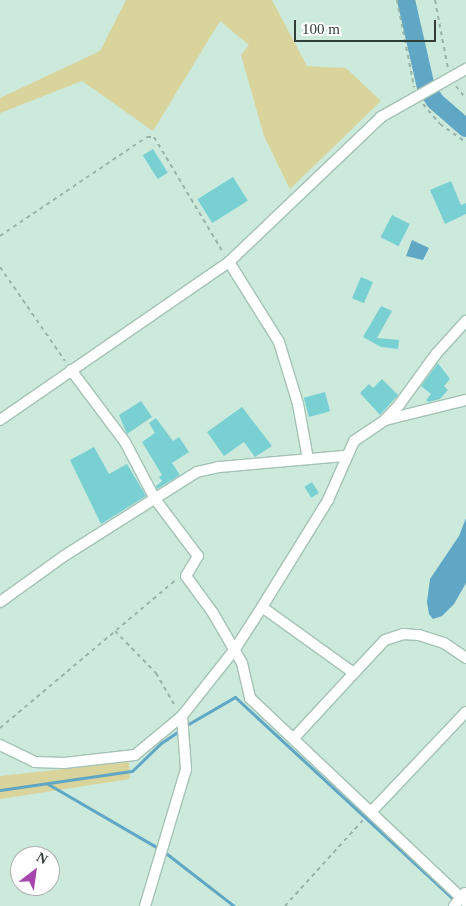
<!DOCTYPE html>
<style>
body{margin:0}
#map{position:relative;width:466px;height:906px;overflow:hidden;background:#cbeadc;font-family:Georgia,serif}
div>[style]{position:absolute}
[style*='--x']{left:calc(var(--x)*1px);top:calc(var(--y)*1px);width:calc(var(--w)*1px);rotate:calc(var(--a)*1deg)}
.green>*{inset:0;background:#d9d39c}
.water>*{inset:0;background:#60a6c5}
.stream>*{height:3px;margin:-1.5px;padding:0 1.5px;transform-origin:1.5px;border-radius:1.5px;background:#60a6c5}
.river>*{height:18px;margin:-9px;padding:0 9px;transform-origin:9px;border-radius:9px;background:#60a6c5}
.building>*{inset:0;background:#79d0d2;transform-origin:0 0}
.path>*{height:2px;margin-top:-1px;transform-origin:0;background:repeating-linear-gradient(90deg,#9ab3a8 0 4px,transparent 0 8px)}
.roads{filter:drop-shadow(1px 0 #a4c2b5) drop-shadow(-1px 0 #a4c2b5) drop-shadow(0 1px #a4c2b5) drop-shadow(0 -1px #a4c2b5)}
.street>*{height:10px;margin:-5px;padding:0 5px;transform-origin:5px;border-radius:5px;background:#fff}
span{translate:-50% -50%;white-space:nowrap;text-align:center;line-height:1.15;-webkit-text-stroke:5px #fff;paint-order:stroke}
.north{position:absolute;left:10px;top:846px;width:50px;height:50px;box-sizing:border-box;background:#fff;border:1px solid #adb1af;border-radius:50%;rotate:30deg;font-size:14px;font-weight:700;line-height:20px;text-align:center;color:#313d37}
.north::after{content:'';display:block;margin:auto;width:18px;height:22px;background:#a546af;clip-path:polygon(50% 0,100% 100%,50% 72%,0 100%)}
.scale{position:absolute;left:294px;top:20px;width:142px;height:22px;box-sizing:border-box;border:2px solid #313d37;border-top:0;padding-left:6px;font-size:15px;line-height:18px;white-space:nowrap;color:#313d37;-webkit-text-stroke:4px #fff;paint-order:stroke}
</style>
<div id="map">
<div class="green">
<i style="clip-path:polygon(126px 0,272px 0,307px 66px,346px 68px,381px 101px,290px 189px,264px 136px,241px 55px,249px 45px,220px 21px,153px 131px,82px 81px,0 113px,0 98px,100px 51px)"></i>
<i style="clip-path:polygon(129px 762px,130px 779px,0 799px,0 776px)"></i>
</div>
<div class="water">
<i style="clip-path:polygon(412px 240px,429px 248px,423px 260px,406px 256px)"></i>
<i style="clip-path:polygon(466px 518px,466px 583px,454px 604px,442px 616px,433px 619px,429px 614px,427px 602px,430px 579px,459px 536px)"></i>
</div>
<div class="stream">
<i style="--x:185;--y:726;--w:58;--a:-30.1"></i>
<i style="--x:235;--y:697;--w:308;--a:42.8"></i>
<i style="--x:48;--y:784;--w:127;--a:30.2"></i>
<i style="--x:0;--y:790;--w:133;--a:-8.2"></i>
<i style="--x:132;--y:771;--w:40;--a:-44"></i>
<i style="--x:161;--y:743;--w:23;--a:-34"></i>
<i style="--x:167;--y:854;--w:85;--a:37.8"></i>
</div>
<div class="river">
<i style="--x:406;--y:0;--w:89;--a:77.1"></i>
<i style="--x:426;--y:87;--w:17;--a:57"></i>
<i style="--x:435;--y:101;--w:41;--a:41.1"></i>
</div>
<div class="building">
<i style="left:153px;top:149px;width:28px;height:12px;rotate:58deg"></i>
<i style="left:233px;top:177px;width:28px;height:42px;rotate:58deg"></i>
<i style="clip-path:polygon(451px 181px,461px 205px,466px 203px,466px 214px,445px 224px,430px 190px)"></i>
<i style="left:392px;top:215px;width:20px;height:25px;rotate:27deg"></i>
<i style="left:361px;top:277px;width:13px;height:23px;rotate:23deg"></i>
<i style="clip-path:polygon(381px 306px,392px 311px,377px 338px,399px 340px,398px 349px,381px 347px,363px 337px)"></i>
<i style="clip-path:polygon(438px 363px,450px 379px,444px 386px,448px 390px,440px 399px,428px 402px,426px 400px,431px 394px,421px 386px)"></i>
<i style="clip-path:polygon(382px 379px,398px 395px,380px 415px,360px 393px,369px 384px,373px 388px)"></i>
<i style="left:325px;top:392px;width:20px;height:22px;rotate:75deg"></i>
<i style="clip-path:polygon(141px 401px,152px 417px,127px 434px,119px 415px)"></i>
<i style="clip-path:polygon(242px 407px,272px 446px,255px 457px,244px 442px,224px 456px,207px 432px)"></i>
<i style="clip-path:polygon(156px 418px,173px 441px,179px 437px,189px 452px,172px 463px,180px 475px,157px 489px,156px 486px,162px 481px,159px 477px,162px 475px,142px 442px,155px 433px,149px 423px)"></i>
<i style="clip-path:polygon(94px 447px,109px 474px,127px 464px,146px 496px,101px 524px,70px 460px)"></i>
<i style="left:312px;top:482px;width:13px;height:9px;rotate:58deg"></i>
</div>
<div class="path">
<i style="--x:397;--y:0;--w:89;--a:78.9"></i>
<i style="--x:435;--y:0;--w:70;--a:79.3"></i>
<i style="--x:456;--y:86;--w:16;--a:52"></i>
<i style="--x:423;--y:104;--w:26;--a:50"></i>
<i style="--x:440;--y:124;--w:32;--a:35"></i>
<i style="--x:0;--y:236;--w:177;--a:-34"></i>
<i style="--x:147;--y:137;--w:7;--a:0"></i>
<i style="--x:154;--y:137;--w:136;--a:59.1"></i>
<i style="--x:0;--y:267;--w:114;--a:55.3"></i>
<i style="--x:115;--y:631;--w:59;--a:45.7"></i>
<i style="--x:156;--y:673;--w:39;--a:60"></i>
<i style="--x:0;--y:728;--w:231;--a:-40.1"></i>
<i style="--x:285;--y:906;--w:118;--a:-47.8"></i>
</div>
<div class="roads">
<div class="street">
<i style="--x:229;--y:262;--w:94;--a:58"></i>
<i style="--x:279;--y:342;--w:65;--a:73"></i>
<i style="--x:298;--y:404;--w:56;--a:79.7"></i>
<i style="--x:71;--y:370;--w:90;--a:53.1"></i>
<i style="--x:125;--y:442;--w:64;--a:62.2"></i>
<i style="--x:155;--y:499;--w:71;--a:53"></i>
<i style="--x:198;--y:556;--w:23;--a:121"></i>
<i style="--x:186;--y:576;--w:46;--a:53.9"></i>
<i style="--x:213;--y:613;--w:58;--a:59.9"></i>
<i style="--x:242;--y:663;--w:36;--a:77"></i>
<i style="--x:250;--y:698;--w:297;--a:43.4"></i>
<i style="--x:0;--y:420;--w:278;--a:-34.6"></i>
<i style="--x:229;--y:262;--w:210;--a:-43.6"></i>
<i style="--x:381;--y:117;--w:98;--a:-29.5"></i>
<i style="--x:385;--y:420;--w:83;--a:-13.9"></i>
<i style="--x:0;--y:602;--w:79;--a:-35.7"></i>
<i style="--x:64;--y:556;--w:157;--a:-32.3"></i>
<i style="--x:197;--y:472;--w:23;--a:-13"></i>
<i style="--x:219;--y:467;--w:126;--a:-5"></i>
<i style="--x:262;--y:607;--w:113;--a:35.7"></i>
<i style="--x:354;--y:673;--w:45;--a:-46.8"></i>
<i style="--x:385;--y:640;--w:19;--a:-18"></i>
<i style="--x:403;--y:634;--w:16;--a:4"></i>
<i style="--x:419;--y:635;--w:26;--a:18"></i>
<i style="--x:444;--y:643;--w:27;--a:34"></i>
<i style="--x:294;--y:738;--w:88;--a:-47.3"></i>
<i style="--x:0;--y:745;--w:39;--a:26"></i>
<i style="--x:35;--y:762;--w:29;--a:2"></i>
<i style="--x:64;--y:763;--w:71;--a:-6.4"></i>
<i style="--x:135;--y:755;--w:61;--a:-39.7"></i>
<i style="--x:182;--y:716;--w:85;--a:-51.7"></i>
<i style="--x:235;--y:649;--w:50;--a:-57.3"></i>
<i style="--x:262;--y:607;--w:126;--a:-58.3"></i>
<i style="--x:328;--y:500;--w:64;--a:-66.2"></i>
<i style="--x:354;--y:441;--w:37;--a:-34"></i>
<i style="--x:385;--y:420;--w:21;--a:-47"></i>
<i style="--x:399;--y:405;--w:63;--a:-54"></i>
<i style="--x:436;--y:354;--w:45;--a:-47.7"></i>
<i style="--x:371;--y:812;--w:138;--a:-46.5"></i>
<i style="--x:145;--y:906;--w:143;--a:-73.3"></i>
<i style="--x:186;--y:769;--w:53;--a:-94.3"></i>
<i style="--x:454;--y:906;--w:17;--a:-50"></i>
</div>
</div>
<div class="north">N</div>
<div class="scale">100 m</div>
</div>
